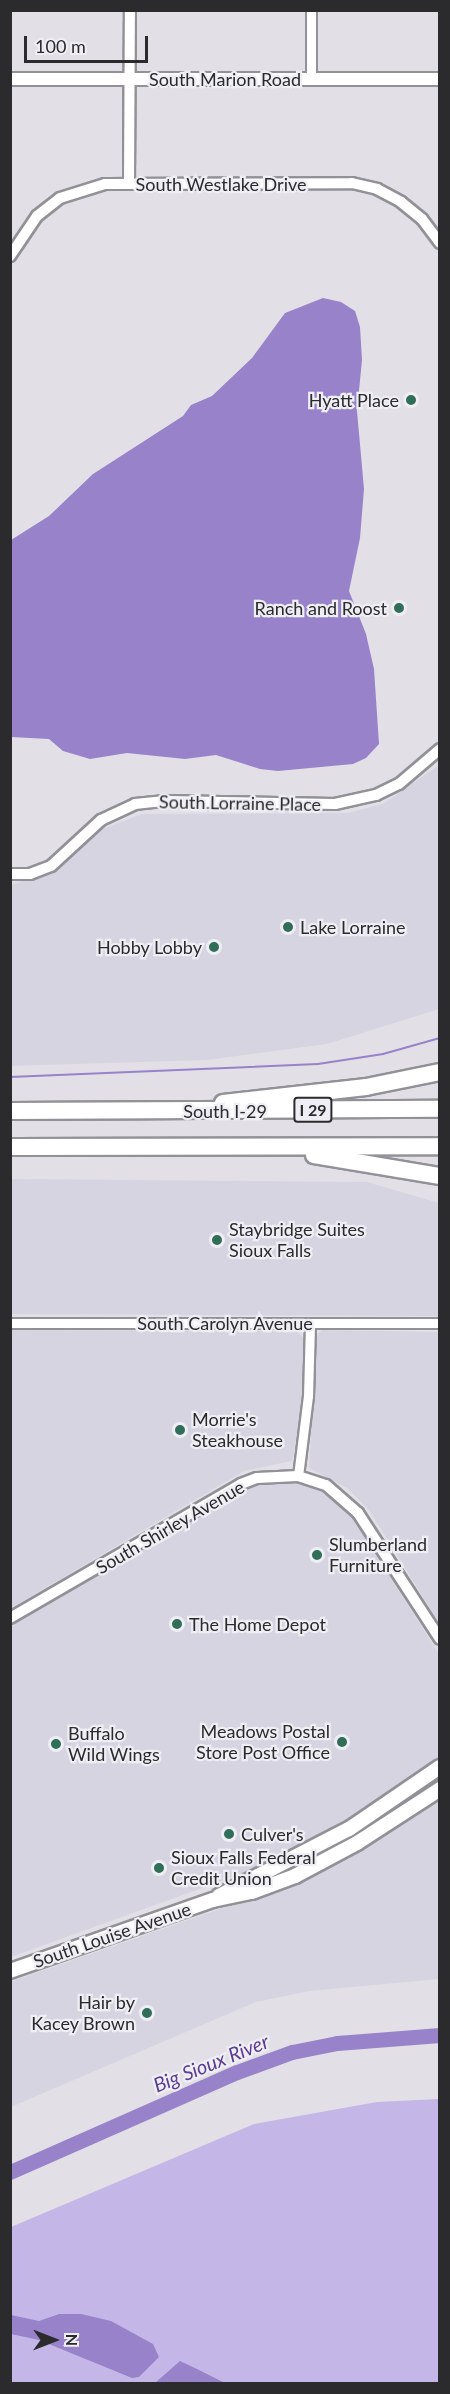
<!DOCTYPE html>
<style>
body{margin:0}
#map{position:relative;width:450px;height:2394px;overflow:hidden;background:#e2e0e6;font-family:Lato,sans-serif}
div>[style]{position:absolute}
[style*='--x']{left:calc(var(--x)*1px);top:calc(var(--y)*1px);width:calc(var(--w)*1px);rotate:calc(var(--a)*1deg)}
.built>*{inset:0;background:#d7d4e1}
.green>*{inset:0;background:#c4b7e7}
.water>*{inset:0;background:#9882ca}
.stream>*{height:2px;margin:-1px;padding:0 1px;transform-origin:1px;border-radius:1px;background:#9882ca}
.river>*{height:15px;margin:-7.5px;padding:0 7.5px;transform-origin:7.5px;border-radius:7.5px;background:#9882ca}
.roads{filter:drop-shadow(2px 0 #929197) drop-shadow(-2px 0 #929197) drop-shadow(0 2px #929197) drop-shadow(0 -2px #929197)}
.minor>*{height:9px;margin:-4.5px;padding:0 4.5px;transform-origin:4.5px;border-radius:4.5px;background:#fff}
.tertiary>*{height:10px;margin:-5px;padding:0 5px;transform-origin:5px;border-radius:5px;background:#fff}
.secondary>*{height:12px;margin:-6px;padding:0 6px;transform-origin:6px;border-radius:6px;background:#fff}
.primary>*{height:14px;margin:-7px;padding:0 7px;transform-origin:7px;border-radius:7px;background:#fff}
.motorway>*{height:16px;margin:-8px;padding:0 8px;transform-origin:8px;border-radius:8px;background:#fff}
.dots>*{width:16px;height:16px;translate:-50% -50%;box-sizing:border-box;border:3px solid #efeef4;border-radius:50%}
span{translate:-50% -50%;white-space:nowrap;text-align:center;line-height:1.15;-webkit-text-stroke:4.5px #efeef4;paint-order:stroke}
.shield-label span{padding:2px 4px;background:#efeef4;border:2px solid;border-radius:4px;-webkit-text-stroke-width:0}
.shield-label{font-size:16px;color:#2b2a2d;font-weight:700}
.street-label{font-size:18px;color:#2b2a2d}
.poi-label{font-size:18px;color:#2b2a2d}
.right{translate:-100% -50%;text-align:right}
.left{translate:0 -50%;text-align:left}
.water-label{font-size:20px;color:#5c3d93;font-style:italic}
.frame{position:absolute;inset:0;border:12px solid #2b2a2d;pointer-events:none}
.north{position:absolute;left:24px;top:2310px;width:60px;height:60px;-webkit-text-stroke:4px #efeef4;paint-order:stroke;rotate:90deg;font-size:16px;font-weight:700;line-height:24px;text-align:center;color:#2b2a2d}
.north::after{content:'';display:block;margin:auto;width:21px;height:27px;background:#2b2a2d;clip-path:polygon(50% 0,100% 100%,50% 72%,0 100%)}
.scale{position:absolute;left:24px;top:36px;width:124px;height:27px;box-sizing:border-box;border:3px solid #2b2a2d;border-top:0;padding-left:8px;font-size:18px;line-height:21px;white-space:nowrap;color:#2b2a2d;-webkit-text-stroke:4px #efeef4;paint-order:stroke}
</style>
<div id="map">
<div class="built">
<i style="clip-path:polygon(439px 765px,439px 1009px,327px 1044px,207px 1060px,11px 1066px,11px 885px,58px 869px,97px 831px,142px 814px,347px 813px,383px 804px)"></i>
<i style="clip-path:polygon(11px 1179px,367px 1182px,439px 1203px,439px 1316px,11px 1314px)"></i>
<i style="clip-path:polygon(11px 1330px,297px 1331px,304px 1339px,303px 1401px,292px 1461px,244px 1471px,11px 1608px)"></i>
<i style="clip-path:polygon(322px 1330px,439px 1332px,439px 1623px,369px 1510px,347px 1488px,309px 1468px,317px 1335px)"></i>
<i style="clip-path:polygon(263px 1483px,297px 1483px,314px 1487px,348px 1511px,439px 1654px,439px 1757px,408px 1783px,346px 1823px,295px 1849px,241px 1874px,11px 1957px,11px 1626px,244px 1490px)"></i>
<i style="clip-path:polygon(439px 1795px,439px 1979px,310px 1991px,256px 2002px,11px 2107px,10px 1982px,286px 1886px,373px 1841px)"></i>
</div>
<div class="green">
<i style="clip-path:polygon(439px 2099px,439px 2383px,11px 2384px,11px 2227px,254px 2124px,377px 2102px)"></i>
</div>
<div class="water">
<i style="clip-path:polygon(323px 298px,341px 302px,355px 311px,360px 327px,362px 360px,357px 411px,364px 489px,360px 538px,349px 591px,366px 634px,374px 669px,379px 744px,366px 758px,353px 764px,278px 771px,260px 769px,216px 755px,185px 759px,127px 753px,90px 759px,63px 751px,49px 739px,11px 737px,11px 540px,49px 516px,93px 474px,183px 416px,191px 405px,212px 396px,252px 358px,285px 313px)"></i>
<i style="clip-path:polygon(59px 2314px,81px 2314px,111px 2321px,153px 2344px,159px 2357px,139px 2377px,132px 2378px,39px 2340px,11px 2334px,11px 2315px,39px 2321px)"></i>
<i style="clip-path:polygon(180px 2361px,199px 2370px,225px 2383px,155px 2383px)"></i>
</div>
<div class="stream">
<i style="--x:10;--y:1077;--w:308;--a:-2.4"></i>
<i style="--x:318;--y:1064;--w:66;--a:-8.7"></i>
<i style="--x:383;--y:1054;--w:59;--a:-15.7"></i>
</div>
<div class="river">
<i style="--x:10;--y:2172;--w:248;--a:-23.8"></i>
<i style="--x:237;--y:2072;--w:59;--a:-20"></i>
<i style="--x:292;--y:2052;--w:46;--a:-11.3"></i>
<i style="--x:337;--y:2043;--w:103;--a:-4.4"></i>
</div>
<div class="roads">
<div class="minor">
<i style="--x:311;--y:10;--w:69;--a:90"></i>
<i style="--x:10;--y:1323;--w:430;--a:0"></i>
<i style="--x:298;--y:1476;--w:81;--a:-82.9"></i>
<i style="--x:308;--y:1396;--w:73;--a:-88.4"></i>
</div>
<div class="tertiary">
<i style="--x:129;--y:184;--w:174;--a:-89.7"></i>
<i style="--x:10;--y:256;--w:48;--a:-56"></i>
<i style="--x:37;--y:216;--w:29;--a:-38"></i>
<i style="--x:60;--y:198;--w:47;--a:-17.3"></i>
<i style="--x:105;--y:184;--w:247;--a:-0.2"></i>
<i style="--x:352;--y:183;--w:26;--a:13"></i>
<i style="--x:377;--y:189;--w:27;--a:28"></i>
<i style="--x:401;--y:202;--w:27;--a:39"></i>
<i style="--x:422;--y:219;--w:30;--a:53"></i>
<i style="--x:10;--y:874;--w:20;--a:0"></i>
<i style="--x:30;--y:874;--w:22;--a:-21"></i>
<i style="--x:51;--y:866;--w:68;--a:-42.6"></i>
<i style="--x:101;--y:820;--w:38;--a:-25"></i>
<i style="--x:135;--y:804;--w:30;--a:-6"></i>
<i style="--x:165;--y:801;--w:170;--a:1"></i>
<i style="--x:335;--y:804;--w:42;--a:-12.4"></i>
<i style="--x:376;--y:795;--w:25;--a:-26"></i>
<i style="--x:399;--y:784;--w:54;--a:-40.5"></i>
<i style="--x:10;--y:1618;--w:267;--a:-30.1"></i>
<i style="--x:241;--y:1484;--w:17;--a:-21"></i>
<i style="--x:257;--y:1478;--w:41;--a:-2.8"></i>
<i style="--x:298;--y:1476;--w:29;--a:18"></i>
<i style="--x:326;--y:1485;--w:43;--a:41.2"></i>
<i style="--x:358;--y:1513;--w:150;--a:56.9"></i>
</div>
<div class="secondary">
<i style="--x:10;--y:79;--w:430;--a:0"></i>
</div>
<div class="primary">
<i style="--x:219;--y:1896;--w:146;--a:-27.3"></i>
<i style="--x:349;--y:1829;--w:110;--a:-34.3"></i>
<i style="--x:10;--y:1971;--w:215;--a:-19.3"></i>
<i style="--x:213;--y:1900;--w:40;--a:-12"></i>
<i style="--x:252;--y:1892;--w:46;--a:-20.4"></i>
<i style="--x:295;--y:1876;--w:70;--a:-28"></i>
<i style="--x:357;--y:1843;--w:99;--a:-33"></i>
</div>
<div class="motorway">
<i style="--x:223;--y:1103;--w:144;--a:-6.4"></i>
<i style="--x:366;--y:1087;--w:76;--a:-11.5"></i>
<i style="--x:10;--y:1111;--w:430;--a:-0.3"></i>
<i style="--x:10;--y:1147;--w:430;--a:-0.1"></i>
<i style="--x:314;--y:1155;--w:128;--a:9.5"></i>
</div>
</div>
<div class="dots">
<i style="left:411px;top:400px;background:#316e59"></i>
<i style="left:399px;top:608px;background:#316e59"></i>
<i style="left:288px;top:927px;background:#316e59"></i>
<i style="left:214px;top:947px;background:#316e59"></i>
<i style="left:217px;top:1240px;background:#316e59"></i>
<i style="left:180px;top:1430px;background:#316e59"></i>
<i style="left:317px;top:1555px;background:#316e59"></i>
<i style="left:177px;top:1624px;background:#316e59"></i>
<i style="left:342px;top:1742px;background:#316e59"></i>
<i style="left:56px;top:1744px;background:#316e59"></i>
<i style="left:229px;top:1834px;background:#316e59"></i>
<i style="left:159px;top:1868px;background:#316e59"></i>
<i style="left:147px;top:2013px;background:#316e59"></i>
</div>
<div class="shield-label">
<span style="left:313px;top:1110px">I 29</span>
</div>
<div class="street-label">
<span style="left:225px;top:79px">South Marion Road</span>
<span style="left:221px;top:184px">South Westlake Drive</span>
<span style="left:240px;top:803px;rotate:1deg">South Lorraine Place</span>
<span style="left:225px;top:1111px">South I-29</span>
<span style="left:225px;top:1323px">South Carolyn Avenue</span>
<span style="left:170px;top:1527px;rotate:-30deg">South Shirley Avenue</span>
<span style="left:112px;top:1935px;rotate:-19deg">South Louise Avenue</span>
</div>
<div class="poi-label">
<span class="right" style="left:399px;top:400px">Hyatt Place</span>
<span class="right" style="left:387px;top:608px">Ranch and Roost</span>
<span class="left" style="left:300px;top:927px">Lake Lorraine</span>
<span class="right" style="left:202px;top:947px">Hobby Lobby</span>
<span class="left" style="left:229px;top:1240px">Staybridge Suites<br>Sioux Falls</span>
<span class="left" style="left:192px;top:1430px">Morrie's<br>Steakhouse</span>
<span class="left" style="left:329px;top:1555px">Slumberland<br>Furniture</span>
<span class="left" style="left:189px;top:1624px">The Home Depot</span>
<span class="right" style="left:330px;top:1742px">Meadows Postal<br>Store Post Office</span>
<span class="left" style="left:68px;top:1744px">Buffalo<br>Wild Wings</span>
<span class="left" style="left:241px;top:1834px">Culver's</span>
<span class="left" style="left:171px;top:1868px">Sioux Falls Federal<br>Credit Union</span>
<span class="right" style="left:135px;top:2013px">Hair by<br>Kacey Brown</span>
</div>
<div class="water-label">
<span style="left:211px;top:2063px;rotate:-22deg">Big Sioux River</span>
</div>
<div class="frame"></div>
<div class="north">N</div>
<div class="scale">100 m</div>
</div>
